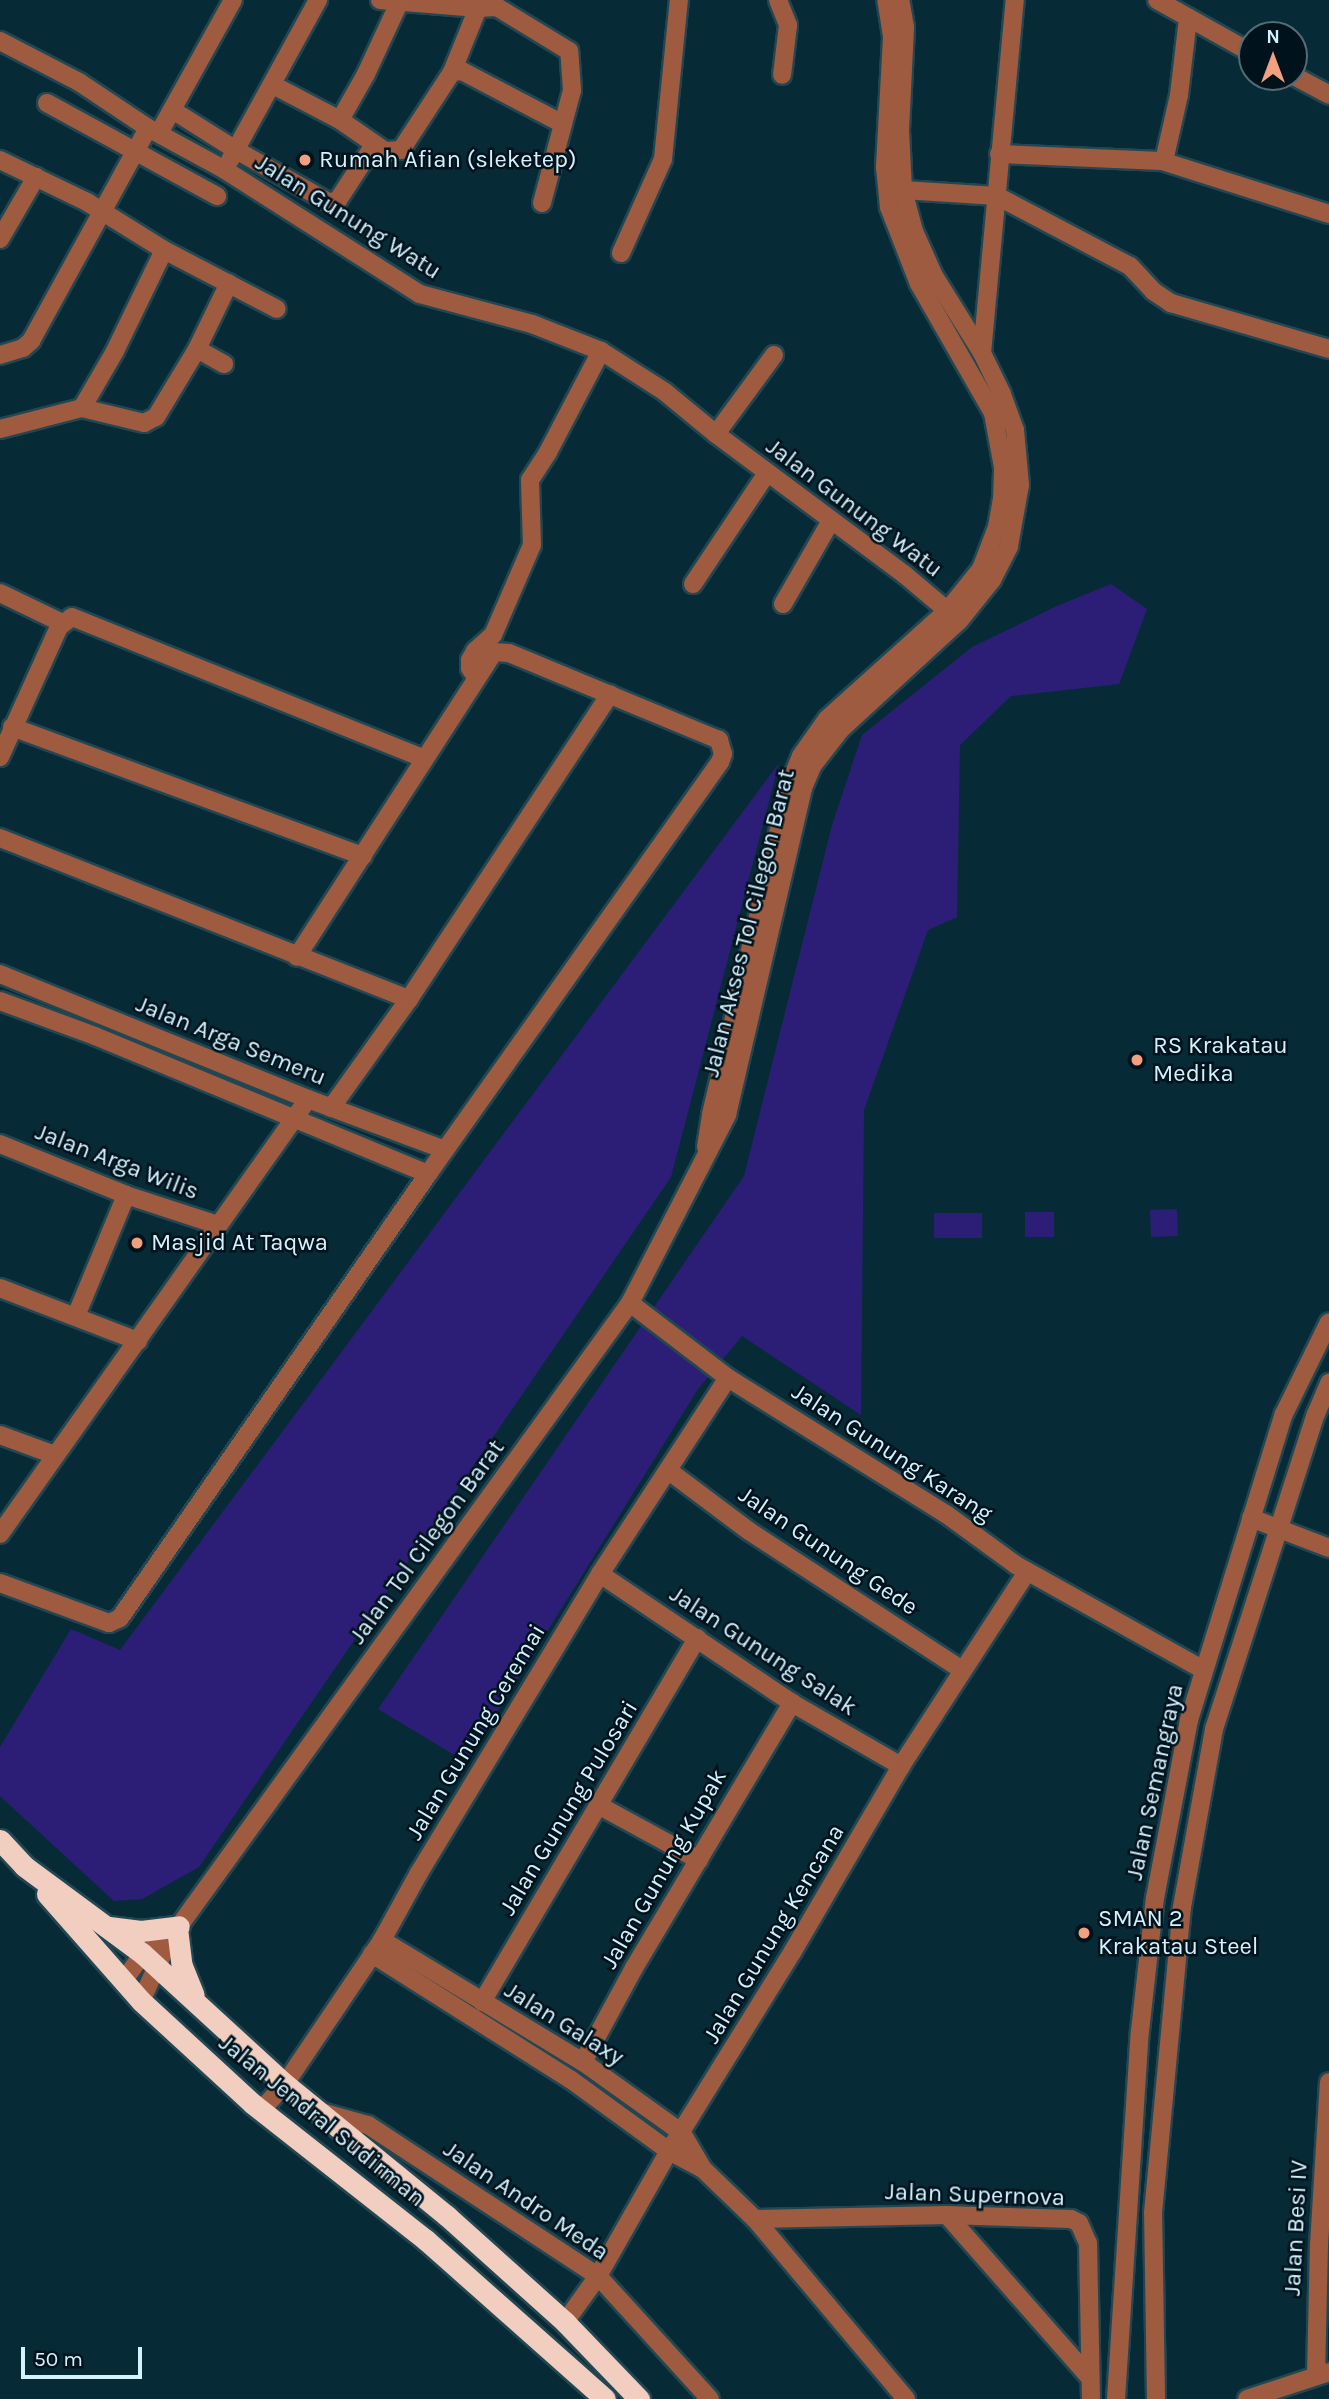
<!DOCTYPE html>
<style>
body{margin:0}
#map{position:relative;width:1329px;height:2399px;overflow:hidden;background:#072b36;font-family:Karla,sans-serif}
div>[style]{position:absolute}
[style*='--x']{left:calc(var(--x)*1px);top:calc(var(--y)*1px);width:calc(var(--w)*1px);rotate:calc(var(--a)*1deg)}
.green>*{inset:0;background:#2c1e76;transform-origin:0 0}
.roads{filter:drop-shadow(2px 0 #234752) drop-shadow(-2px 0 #234752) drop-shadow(0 2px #234752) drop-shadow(0 -2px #234752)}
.minor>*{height:18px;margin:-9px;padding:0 9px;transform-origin:9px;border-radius:9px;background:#9f5b40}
.highway>*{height:21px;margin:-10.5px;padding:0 10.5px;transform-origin:10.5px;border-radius:10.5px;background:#f2cec1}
.dots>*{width:19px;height:19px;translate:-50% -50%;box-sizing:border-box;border:4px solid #00121b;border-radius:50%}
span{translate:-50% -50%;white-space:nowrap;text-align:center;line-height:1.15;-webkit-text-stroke:5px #00121b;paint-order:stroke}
.poi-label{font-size:24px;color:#d2f2fe}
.left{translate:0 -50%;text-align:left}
.street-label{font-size:24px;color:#d2f2fe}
.north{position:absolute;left:1238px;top:21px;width:70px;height:70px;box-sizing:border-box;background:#00121b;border:2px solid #546c76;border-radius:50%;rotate:0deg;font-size:19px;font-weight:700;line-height:28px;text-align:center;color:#d2f2fe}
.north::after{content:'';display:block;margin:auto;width:24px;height:32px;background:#f2a080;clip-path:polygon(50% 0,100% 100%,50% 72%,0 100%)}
.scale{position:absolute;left:21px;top:2347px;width:121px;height:32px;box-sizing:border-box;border:4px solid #d2f2fe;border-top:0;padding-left:9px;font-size:21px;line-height:24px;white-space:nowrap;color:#d2f2fe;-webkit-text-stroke:5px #00121b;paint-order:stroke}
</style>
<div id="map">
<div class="green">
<i style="clip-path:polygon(1111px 584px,1147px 609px,1119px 684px,1011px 696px,960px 745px,957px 917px,928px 930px,864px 1110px,861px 1415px,742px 1336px,698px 1389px,466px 1762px,378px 1709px,744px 1176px,832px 825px,862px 735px,972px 647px,1057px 606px)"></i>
<i style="clip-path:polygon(779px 763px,671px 1177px,199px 1867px,142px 1899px,114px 1901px,0 1796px,0 1747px,71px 1629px,120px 1650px)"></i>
<i style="left:1177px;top:1209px;width:27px;height:27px;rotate:88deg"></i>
<i style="left:1054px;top:1212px;width:25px;height:29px;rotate:90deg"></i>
<i style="left:982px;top:1213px;width:25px;height:48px;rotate:90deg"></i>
</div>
<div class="roads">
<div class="minor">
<i style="--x:380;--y:0;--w:98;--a:4.7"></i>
<i style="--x:478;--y:8;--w:69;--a:112.1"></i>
<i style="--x:778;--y:0;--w:27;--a:68"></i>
<i style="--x:788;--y:25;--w:50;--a:96.8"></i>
<i style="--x:1157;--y:0;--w:109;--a:29.2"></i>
<i style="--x:0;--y:41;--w:89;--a:27.4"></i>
<i style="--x:79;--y:82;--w:83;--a:33.7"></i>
<i style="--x:148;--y:128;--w:88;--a:28.6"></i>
<i style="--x:225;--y:170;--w:231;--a:32.5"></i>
<i style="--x:420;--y:294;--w:116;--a:15"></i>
<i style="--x:532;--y:324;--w:74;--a:21.4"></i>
<i style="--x:601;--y:351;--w:76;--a:32.6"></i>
<i style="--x:665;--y:392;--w:66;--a:39.5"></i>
<i style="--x:716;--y:434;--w:236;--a:36.7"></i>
<i style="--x:905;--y:575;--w:67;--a:40.1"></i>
<i style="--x:1294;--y:76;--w:40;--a:28"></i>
<i style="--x:273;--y:85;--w:76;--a:27.6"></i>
<i style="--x:340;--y:120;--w:55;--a:34.6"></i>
<i style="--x:385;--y:151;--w:16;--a:-4"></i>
<i style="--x:401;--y:150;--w:93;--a:-56.8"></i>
<i style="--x:452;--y:72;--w:10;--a:-6"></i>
<i style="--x:462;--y:71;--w:114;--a:27.7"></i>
<i style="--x:563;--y:124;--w:35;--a:-75"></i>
<i style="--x:572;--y:90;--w:39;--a:-94"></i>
<i style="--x:569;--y:51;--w:84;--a:-148.6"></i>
<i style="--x:497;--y:7;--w:19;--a:177"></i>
<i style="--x:47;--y:103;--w:194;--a:28.7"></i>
<i style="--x:174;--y:111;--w:73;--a:32.2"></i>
<i style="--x:236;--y:150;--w:108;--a:29.4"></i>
<i style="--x:330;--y:203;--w:9;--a:-21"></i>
<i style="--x:338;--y:200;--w:66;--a:-56.8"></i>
<i style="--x:340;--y:120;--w:53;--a:-60.5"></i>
<i style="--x:366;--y:74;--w:78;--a:-65.1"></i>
<i style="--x:159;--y:133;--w:152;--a:-60.9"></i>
<i style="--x:999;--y:154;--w:163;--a:2.5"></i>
<i style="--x:1162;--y:161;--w:175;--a:17.6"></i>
<i style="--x:0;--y:160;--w:97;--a:25.8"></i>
<i style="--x:87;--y:202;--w:91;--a:31.9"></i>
<i style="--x:164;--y:250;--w:127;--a:27.6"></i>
<i style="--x:230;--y:160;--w:183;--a:-61.2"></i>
<i style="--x:1164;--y:161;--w:68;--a:-77.2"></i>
<i style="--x:1179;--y:95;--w:78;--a:-83.3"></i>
<i style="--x:903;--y:190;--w:94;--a:3.7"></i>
<i style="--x:997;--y:196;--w:150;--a:27.8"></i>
<i style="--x:1130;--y:266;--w:34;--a:47"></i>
<i style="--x:1153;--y:291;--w:22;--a:34"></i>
<i style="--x:1171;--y:303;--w:165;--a:16.2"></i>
<i style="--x:542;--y:203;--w:82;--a:-75.1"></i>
<i style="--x:0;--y:239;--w:72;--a:-59.9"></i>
<i style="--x:621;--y:253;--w:103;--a:-65.9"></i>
<i style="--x:663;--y:159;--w:160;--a:-84.3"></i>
<i style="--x:197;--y:349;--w:31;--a:29"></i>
<i style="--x:982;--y:353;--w:355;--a:-84.7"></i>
<i style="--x:0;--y:355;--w:24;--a:-17"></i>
<i style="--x:23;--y:348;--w:11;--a:-41"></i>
<i style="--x:31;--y:341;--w:243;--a:-61.2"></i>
<i style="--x:82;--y:408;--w:66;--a:-59.9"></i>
<i style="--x:115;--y:351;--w:112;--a:-64.1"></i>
<i style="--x:0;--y:429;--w:85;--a:-14.4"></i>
<i style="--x:82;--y:408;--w:64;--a:13.6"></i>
<i style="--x:144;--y:423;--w:13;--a:-27"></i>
<i style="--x:156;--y:417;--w:79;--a:-58.9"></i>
<i style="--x:197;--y:349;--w:73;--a:-64.1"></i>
<i style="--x:716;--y:434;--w:98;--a:-53.7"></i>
<i style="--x:693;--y:584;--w:133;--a:-56.3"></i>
<i style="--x:0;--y:593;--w:69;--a:25.8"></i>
<i style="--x:783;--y:604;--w:96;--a:-60"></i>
<i style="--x:476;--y:677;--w:11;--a:-124"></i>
<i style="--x:470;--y:668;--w:8;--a:-90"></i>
<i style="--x:470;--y:660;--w:10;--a:-61"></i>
<i style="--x:475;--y:651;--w:24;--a:-42"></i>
<i style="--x:493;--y:635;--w:98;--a:-66.6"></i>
<i style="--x:532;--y:545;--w:65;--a:-91.8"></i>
<i style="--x:530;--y:480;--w:33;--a:-57"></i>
<i style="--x:548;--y:452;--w:114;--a:-62.3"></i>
<i style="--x:12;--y:727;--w:374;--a:20.2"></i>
<i style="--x:0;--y:757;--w:143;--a:-65.6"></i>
<i style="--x:59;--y:627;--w:16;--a:-38"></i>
<i style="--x:72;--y:617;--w:380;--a:21.9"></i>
<i style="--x:0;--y:838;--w:440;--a:21.5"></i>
<i style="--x:0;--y:974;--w:332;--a:22.1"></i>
<i style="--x:308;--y:1099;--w:146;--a:20.4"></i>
<i style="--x:0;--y:1001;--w:101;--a:20.2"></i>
<i style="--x:95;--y:1036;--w:360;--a:22.5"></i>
<i style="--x:331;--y:1108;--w:134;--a:-54.4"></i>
<i style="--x:409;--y:999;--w:365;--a:-56.6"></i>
<i style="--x:0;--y:1144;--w:136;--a:22"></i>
<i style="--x:126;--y:1195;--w:97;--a:18.1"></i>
<i style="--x:706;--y:1147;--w:33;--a:-81"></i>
<i style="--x:711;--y:1114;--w:340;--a:-76.6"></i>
<i style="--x:790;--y:783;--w:29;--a:-68"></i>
<i style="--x:801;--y:756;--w:45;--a:-54.9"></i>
<i style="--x:827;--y:719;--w:163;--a:-42"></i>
<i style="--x:948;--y:610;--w:53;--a:-51.2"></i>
<i style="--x:981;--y:569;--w:45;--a:-69.1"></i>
<i style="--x:997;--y:527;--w:27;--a:-80"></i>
<i style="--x:1002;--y:500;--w:33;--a:-88"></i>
<i style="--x:1003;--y:467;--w:55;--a:-100.5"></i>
<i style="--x:993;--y:413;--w:149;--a:-119.8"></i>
<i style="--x:919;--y:284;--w:83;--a:-111.3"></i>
<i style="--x:889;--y:207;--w:40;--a:-95.7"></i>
<i style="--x:885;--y:167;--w:131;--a:-86.9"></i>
<i style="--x:892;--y:36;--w:36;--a:-99"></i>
<i style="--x:0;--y:1288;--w:148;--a:21"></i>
<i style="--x:630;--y:1303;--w:123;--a:37.4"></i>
<i style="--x:728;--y:1378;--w:257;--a:32"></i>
<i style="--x:946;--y:1514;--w:87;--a:36.1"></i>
<i style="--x:1016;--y:1565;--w:215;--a:29.2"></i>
<i style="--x:76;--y:1316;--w:131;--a:-67.5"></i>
<i style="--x:0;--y:1435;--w:59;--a:20"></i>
<i style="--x:669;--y:1471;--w:100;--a:36.9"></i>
<i style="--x:749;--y:1531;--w:254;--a:33.1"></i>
<i style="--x:1251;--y:1518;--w:84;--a:21"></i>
<i style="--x:0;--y:1534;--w:533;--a:-54.7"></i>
<i style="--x:600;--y:1574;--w:231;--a:33.9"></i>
<i style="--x:792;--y:1703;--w:126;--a:30"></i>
<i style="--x:0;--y:1583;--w:116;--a:20.2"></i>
<i style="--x:109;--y:1623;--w:12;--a:-24"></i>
<i style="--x:120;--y:1618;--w:540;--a:-55.25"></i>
<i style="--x:428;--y:1174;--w:505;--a:-54.67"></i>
<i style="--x:720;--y:762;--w:9;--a:-69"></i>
<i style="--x:723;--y:754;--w:15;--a:-106"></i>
<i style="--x:719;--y:740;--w:227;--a:-157.5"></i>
<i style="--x:509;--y:653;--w:15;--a:-176"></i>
<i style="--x:494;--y:652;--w:363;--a:122.9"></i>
<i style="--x:598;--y:1805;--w:115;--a:28.6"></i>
<i style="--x:382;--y:1940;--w:235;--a:31.3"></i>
<i style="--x:583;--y:2062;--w:122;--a:35.6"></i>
<i style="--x:682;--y:2133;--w:42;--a:59.7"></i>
<i style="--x:703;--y:2169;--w:72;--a:43.9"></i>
<i style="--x:755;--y:2219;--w:235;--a:50"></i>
<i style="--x:372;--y:1954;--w:234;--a:32.3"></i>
<i style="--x:570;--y:2079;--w:122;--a:36"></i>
<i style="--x:669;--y:2151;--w:38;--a:28"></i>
<i style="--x:124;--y:1980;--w:32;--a:-54"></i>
<i style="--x:143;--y:1954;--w:13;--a:-29"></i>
<i style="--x:141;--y:2001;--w:67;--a:-65.3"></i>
<i style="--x:169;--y:1940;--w:786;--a:-54.11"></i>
<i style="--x:630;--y:1303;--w:212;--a:-62.7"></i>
<i style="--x:727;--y:1115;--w:336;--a:-76.9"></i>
<i style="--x:803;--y:788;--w:25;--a:-67"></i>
<i style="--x:813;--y:765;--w:46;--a:-52.1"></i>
<i style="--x:841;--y:729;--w:160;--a:-42.5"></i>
<i style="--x:959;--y:621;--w:53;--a:-51.2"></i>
<i style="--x:992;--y:580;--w:38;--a:-63"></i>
<i style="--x:1009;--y:546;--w:62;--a:-79.8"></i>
<i style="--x:1020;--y:485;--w:55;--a:-95.2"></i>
<i style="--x:1015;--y:430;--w:38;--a:-110"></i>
<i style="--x:1002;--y:394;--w:46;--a:-116"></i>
<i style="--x:982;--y:353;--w:91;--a:-121.9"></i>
<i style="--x:934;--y:276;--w:49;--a:-114"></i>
<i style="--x:914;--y:231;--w:42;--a:-105"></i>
<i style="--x:903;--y:190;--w:60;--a:-92.9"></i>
<i style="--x:900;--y:130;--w:103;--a:-87.2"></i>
<i style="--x:905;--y:27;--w:27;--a:-100"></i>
<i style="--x:482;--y:2002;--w:423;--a:-59.4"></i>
<i style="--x:583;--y:2062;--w:107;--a:-61.5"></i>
<i style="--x:634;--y:1968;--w:309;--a:-59.2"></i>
<i style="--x:262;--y:2109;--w:34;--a:-47"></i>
<i style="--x:285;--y:2084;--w:174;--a:-56"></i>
<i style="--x:382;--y:1940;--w:77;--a:-61.1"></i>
<i style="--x:419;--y:1873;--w:350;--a:-58.8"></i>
<i style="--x:600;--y:1574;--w:234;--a:-56.9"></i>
<i style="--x:321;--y:2112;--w:49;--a:15.5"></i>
<i style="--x:368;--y:2125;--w:275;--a:33.3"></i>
<i style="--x:598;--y:2276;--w:166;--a:47.7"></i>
<i style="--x:947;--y:2215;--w:217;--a:48.7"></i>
<i style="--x:755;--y:2219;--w:192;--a:-1.2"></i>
<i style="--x:947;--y:2215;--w:124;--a:1.8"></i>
<i style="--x:1071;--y:2219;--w:9;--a:27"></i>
<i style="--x:1079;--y:2223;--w:22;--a:66"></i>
<i style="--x:1088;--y:2243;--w:156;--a:88.9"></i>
<i style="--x:565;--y:2322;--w:57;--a:-54.3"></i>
<i style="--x:598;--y:2276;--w:144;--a:-60.4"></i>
<i style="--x:669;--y:2151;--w:235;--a:-58.2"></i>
<i style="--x:793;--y:1951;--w:214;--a:-59.7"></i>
<i style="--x:901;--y:1766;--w:231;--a:-57"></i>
<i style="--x:1316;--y:2376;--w:131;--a:-88.7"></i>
<i style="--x:1319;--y:2245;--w:163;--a:-86.5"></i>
<i style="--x:1116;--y:2399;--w:369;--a:-86.3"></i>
<i style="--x:1140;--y:2031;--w:134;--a:-83.6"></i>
<i style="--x:1155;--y:1898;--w:181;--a:-79.2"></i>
<i style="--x:1189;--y:1720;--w:320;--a:-72.8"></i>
<i style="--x:1284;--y:1414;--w:102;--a:-63.9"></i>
<i style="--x:1156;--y:2399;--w:186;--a:-90.9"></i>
<i style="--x:1153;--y:2213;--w:307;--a:-84.6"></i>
<i style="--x:1182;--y:1907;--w:181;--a:-79.8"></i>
<i style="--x:1214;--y:1729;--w:331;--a:-72.1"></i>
<i style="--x:1316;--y:1414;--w:34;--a:-67"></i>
<i style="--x:1247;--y:2399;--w:86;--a:-18.2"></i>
</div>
<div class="highway">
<i style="--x:0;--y:1840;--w:35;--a:47"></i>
<i style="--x:24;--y:1866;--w:148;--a:36.5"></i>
<i style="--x:143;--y:1954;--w:193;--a:42.5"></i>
<i style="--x:285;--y:2084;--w:209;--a:39.2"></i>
<i style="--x:447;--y:2216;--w:159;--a:41.9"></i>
<i style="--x:565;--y:2322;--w:107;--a:46.1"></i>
<i style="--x:47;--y:1894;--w:142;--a:48.7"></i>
<i style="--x:141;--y:2001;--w:152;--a:42.6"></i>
<i style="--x:253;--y:2104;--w:220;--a:38.2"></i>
<i style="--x:426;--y:2240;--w:239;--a:41.6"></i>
<i style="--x:109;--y:1927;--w:32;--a:7"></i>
<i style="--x:141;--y:1931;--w:38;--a:-7"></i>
<i style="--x:177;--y:1928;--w:38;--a:83"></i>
<i style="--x:182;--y:1966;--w:31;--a:68"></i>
</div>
</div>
<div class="dots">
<i style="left:305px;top:160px;background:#f2a080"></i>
<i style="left:1137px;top:1060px;background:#f2a080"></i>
<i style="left:137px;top:1243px;background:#f2a080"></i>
<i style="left:1084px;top:1933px;background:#f2a080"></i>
</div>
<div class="poi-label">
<span class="left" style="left:319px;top:160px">Rumah Afian (sleketep)</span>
<span class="left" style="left:1153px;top:1060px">RS Krakatau<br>Medika</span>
<span class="left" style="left:151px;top:1243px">Masjid At Taqwa</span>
<span class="left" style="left:1098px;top:1933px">SMAN 2<br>Krakatau Steel</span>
</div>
<div class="street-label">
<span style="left:348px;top:217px;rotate:32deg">Jalan Gunung Watu</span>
<span style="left:854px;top:508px;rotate:37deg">Jalan Gunung Watu</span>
<span style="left:749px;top:923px;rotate:-76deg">Jalan Akses Tol Cilegon Barat</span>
<span style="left:231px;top:1041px;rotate:22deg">Jalan Arga Semeru</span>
<span style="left:117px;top:1162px;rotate:21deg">Jalan Arga Wilis</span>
<span style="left:892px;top:1453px;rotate:33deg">Jalan Gunung Karang</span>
<span style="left:427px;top:1542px;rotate:-54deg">Jalan Tol Cilegon Barat</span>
<span style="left:828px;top:1551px;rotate:34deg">Jalan Gunung Gede</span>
<span style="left:763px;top:1651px;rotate:33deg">Jalan Gunung Salak</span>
<span style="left:476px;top:1732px;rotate:-59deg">Jalan Gunung Ceremai</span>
<span style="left:1155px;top:1782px;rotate:-78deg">Jalan Semangraya</span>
<span style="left:569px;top:1808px;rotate:-59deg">Jalan Gunung Pulosari</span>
<span style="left:664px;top:1869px;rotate:-60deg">Jalan Gunung Kupak</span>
<span style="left:774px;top:1934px;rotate:-59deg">Jalan Gunung Kencana</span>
<span style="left:564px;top:2024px;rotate:32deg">Jalan Galaxy</span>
<span style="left:322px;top:2121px;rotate:39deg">Jalan Jendral Sudirman</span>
<span style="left:975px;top:2195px;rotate:2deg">Jalan Supernova</span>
<span style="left:526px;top:2201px;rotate:34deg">Jalan Andro Meda</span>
<span style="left:1296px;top:2228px;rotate:-87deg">Jalan Besi IV</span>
</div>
<div class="north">N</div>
<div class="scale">50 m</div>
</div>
